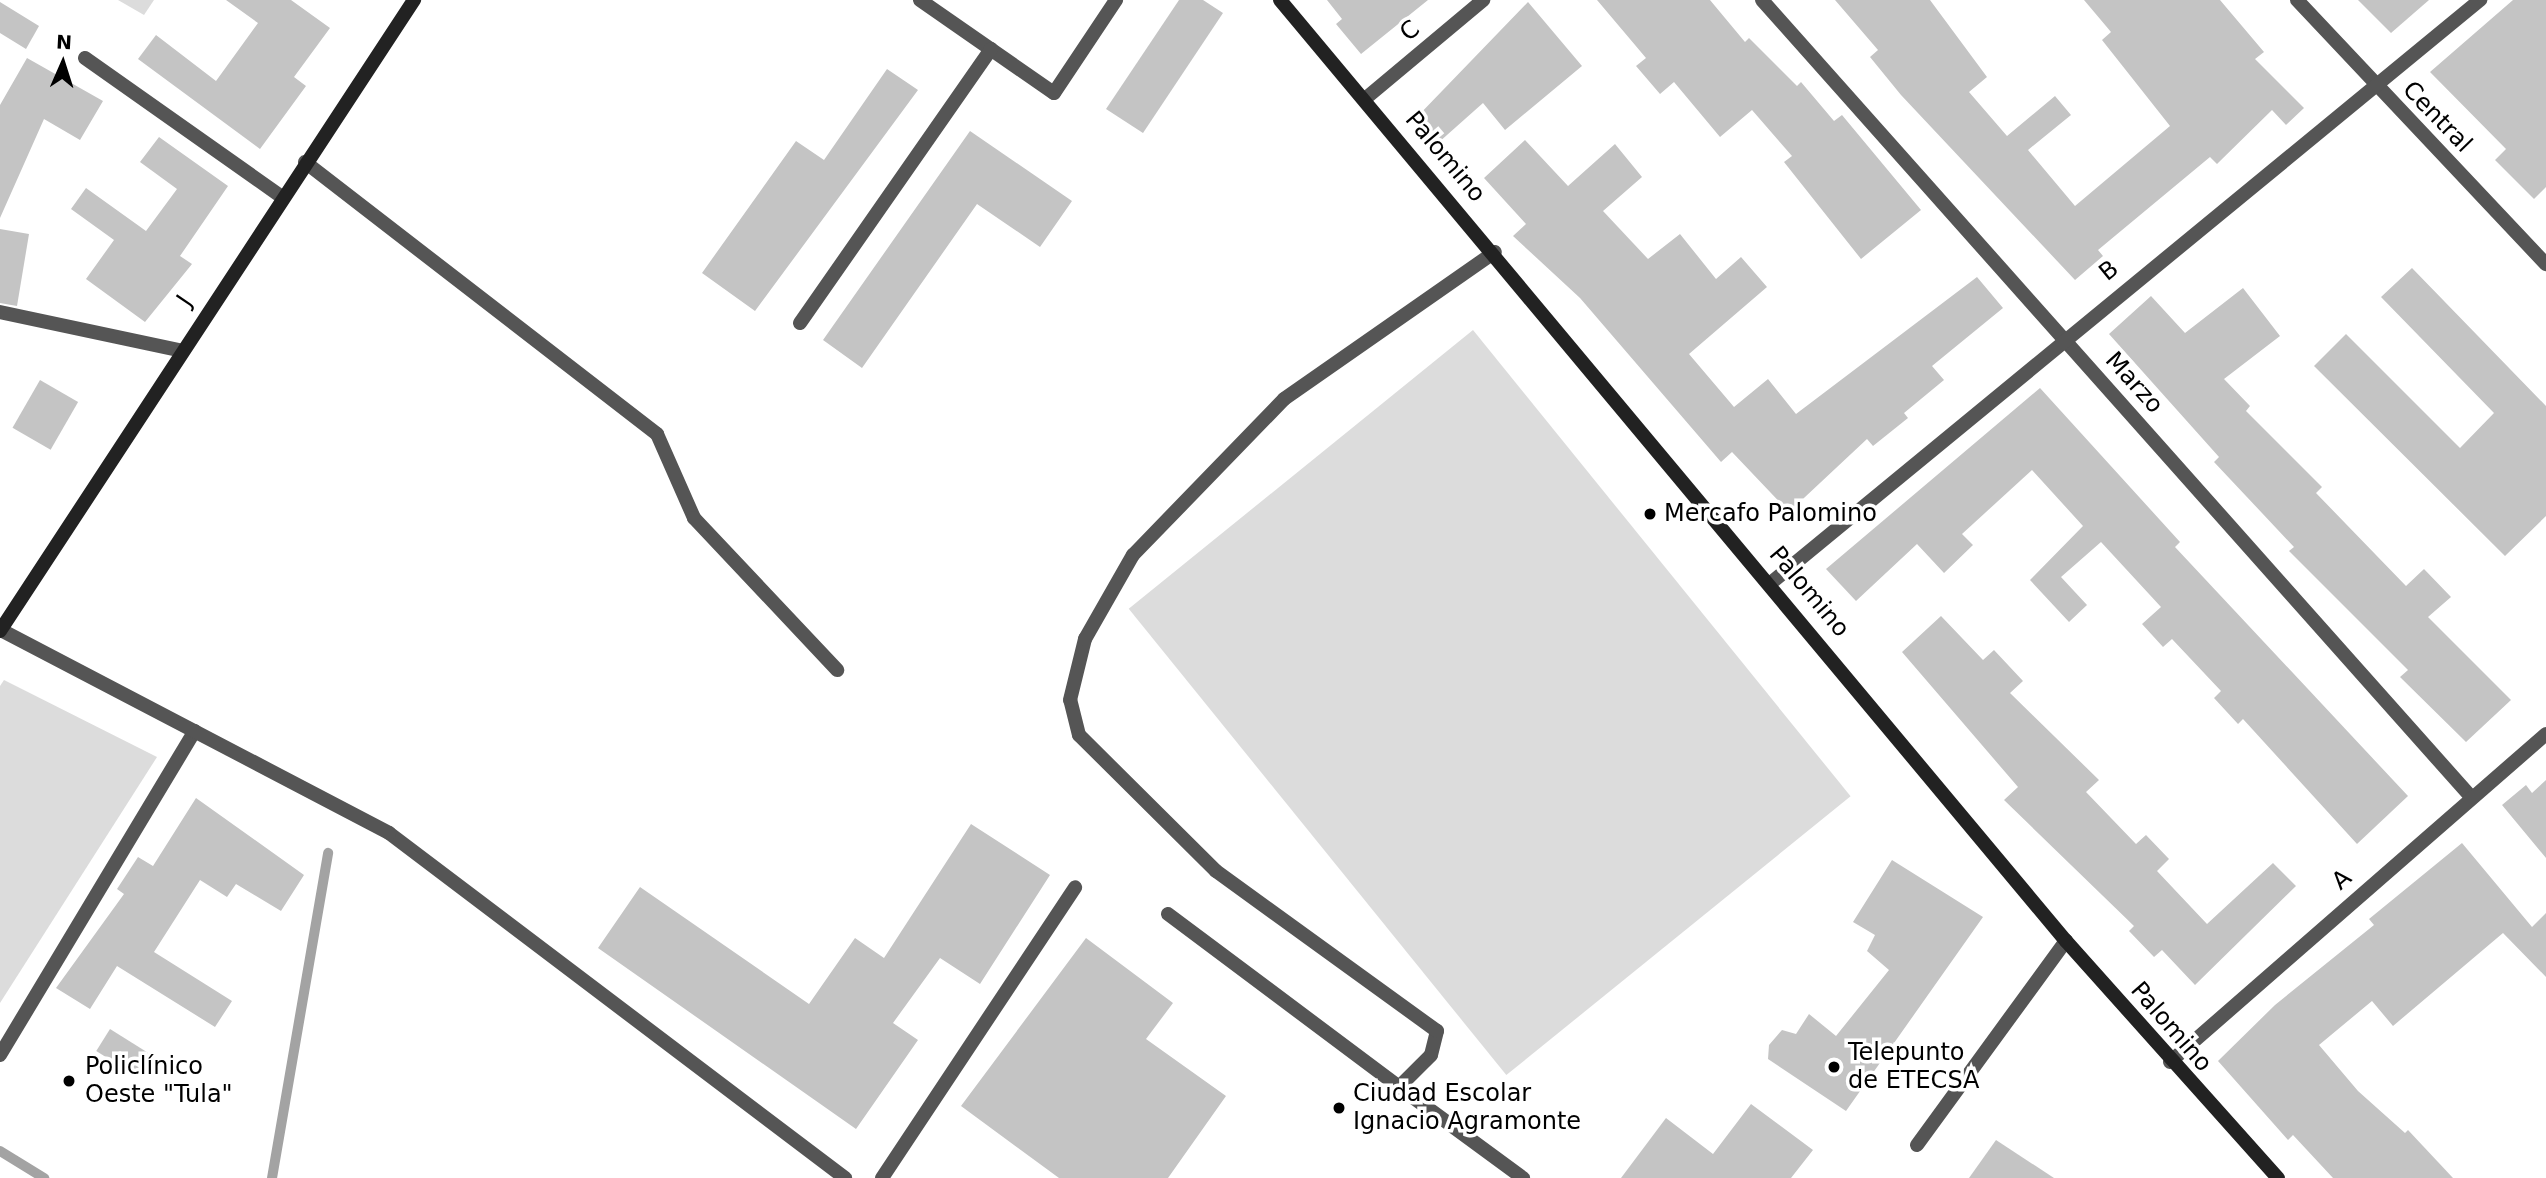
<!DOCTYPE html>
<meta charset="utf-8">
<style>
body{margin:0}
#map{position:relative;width:2546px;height:1178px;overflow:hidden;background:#fff;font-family:"DejaVu Sans",sans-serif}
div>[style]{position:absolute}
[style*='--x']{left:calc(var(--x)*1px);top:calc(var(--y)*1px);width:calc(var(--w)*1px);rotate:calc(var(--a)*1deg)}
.green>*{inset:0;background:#dcdcdc;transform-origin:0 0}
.stream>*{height:10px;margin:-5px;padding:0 5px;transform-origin:5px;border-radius:5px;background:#a3a3a3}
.building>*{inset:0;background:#c4c4c4;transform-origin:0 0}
.lane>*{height:14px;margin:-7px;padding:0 7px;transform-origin:7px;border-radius:7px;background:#555}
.street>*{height:14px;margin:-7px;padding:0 7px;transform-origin:7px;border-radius:7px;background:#555}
.secondary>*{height:14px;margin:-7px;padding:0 7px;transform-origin:7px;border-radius:7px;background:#222}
.dots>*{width:19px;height:19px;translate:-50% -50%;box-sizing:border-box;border:4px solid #fff;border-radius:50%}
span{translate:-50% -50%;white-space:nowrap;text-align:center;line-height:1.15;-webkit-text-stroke:7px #fff;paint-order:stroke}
.street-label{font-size:24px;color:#000}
.poi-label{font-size:24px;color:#000}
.left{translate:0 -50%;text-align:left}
.north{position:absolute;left:28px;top:28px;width:70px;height:70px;-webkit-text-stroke:5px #fff;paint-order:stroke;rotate:3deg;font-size:19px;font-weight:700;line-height:28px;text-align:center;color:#000}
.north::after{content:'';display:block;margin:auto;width:24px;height:32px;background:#000;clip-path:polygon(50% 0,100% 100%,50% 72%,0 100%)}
</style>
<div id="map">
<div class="green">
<i style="clip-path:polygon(118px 0,154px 0,144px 15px)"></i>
<i style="left:1473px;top:330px;width:600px;height:443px;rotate:51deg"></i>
<i style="clip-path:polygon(4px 680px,157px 757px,0 1003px,0 686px)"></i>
</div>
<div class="stream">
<i style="--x:0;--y:1151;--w:52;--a:31.5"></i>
<i style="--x:272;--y:1178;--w:330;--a:-80.2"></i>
</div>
<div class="building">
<i style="clip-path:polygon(226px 0,291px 0,330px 28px,294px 77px,306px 86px,260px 149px,138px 59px,156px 35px,216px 81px,258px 23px)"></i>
<i style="clip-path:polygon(1179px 0,1203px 0,1223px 13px,1143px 133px,1106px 109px)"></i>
<i style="clip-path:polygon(1327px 0,1428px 0,1361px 54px,1336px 24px,1342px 19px)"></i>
<i style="clip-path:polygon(1597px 0,1710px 0,1745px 42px,1749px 38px,1797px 86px,1801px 82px,1834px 121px,1842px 115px,1921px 210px,1861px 259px,1784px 162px,1792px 156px,1752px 110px,1720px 137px,1674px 82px,1660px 94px,1636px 66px,1646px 58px)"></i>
<i style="clip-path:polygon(1835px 0,1930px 0,1987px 77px,1969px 92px,2007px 136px,2055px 96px,2071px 115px,2028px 150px,2075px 206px,2170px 126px,2102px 40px,2111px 32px,2084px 0,2220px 0,2264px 52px,2255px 59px,2304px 108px,2286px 125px,2272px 110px,2217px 164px,2210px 157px,2098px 250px,2103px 256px,2075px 280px,1901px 95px,1870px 57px,1878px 50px)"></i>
<i style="clip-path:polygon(2358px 0,2429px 0,2391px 33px)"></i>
<i style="clip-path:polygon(2513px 0,2546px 0,2546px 187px,2534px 199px,2495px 160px,2506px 149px,2430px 72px)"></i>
<i style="clip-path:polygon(0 2px,39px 26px,26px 49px,0 33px)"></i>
<i style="clip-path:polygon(1528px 2px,1582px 66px,1505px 130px,1483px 103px,1438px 143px,1415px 119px)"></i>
<i style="clip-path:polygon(27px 58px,103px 101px,80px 140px,44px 119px,0 218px,0 105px)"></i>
<i style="clip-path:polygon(887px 69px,918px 90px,755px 311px,702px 273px,796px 141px,824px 160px)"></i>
<i style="clip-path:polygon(970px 131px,1072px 201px,1040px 247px,977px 204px,862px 368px,823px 340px)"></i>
<i style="clip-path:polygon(159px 137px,228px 186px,180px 256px,192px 264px,145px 322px,86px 279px,114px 240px,71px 209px,86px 188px,146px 231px,177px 189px,140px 162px)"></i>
<i style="clip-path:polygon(1525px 140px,1568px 186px,1615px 144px,1642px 177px,1603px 211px,1648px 259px,1680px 234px,1716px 279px,1741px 257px,1767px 287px,1689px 354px,1734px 407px,1768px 379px,1796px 414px,1977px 277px,2003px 308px,1932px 366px,1944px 380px,1904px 413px,1908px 418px,1873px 446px,1867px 439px,1789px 512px,1732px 452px,1721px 462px,1580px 298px,1513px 236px,1526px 224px,1484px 178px)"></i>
<i style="clip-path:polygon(0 229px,29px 234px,17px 306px,0 303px)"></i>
<i style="clip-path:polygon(2412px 268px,2546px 406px,2546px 516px,2505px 556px,2314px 366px,2346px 334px,2460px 448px,2494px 413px,2381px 297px)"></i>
<i style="clip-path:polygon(2243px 288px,2280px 336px,2224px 379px,2250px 406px,2246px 411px,2322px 487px,2316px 493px,2406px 586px,2424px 569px,2451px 597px,2428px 617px,2511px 700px,2466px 742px,2400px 677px,2408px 670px,2289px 551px,2294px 547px,2214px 462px,2219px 457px,2109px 334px,2151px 296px,2185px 333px)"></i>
<i style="left:40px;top:380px;width:44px;height:55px;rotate:30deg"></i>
<i style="clip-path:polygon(2040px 388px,2180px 542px,2175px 547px,2408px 796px,2357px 844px,2243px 719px,2238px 724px,2214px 698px,2221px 691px,2172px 639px,2163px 647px,2142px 624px,2161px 607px,2101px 542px,2061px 577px,2087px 605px,2069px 622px,2030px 580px,2083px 526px,2032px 470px,1962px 534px,1973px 545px,1944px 573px,1917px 544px,1856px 601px,1826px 569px)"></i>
<i style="clip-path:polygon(1941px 616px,1983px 660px,1994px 650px,2023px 681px,2010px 693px,2099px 780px,2086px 792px,2136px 844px,2146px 835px,2169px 859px,2157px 871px,2207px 924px,2273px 863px,2296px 886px,2195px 985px,2162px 950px,2154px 957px,2129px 931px,2134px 926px,2004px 800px,2018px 787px,1902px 652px)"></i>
<i style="clip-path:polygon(2546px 780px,2546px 858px,2502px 805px,2526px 785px,2532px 793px)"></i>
<i style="clip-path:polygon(196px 798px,304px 875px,281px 911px,236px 884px,227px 897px,200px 880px,154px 952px,232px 1001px,215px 1027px,117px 966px,90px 1009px,56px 988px,124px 894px,117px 889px,138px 857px,153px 866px)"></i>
<i style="clip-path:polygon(971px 824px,1050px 875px,980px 984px,940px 958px,893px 1023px,918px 1040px,856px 1129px,598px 948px,640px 887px,809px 1004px,855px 938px,884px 958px)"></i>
<i style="clip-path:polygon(2462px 843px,2532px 927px,2546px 913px,2546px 977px,2503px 933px,2393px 1026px,2372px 1001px,2319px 1045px,2358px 1091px,2405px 1133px,2408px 1130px,2453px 1178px,2333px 1178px,2293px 1135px,2288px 1140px,2218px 1061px,2275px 1005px,2374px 925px,2369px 919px)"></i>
<i style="clip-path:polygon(1892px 860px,1983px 917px,1846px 1111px,1768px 1059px,1769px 1045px,1782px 1030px,1796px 1034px,1809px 1014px,1836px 1036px,1889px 970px,1867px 951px,1875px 935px,1853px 922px)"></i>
<i style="clip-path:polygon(1086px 938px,1173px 1003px,1146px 1039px,1226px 1096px,1168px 1178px,1059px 1178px,961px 1106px)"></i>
<i style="left:110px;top:1029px;width:49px;height:26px;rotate:32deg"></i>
<i style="clip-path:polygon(1751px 1104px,1813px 1150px,1791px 1178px,1621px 1178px,1666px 1118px,1713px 1154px)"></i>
<i style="clip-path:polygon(1996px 1140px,2054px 1178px,1969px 1178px)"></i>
</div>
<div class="lane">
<i style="--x:85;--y:58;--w:241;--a:35.2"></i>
<i style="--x:305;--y:162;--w:445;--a:37.7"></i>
<i style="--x:657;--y:434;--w:92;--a:66.2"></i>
<i style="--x:694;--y:518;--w:209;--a:46.7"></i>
<i style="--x:389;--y:833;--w:572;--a:37.11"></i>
<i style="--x:1168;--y:914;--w:289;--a:36.8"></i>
<i style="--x:1399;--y:1087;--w:45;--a:-45"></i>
<i style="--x:1431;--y:1055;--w:25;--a:-76"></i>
<i style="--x:1437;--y:1031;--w:273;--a:-144.1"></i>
<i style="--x:1216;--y:871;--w:193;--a:-135.2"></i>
<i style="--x:1079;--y:735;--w:36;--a:-104"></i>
<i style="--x:1070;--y:700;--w:63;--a:-76.2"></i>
<i style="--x:1085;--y:639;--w:97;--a:-60.3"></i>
<i style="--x:1133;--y:555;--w:217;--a:-45.9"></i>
<i style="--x:1284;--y:399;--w:257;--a:-34.9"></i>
<i style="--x:0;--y:1055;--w:378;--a:-59"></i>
<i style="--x:1917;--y:1145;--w:253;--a:-53.9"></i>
<i style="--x:882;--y:1178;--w:349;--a:-56.4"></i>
</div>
<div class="street">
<i style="--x:920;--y:0;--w:163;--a:34.8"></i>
<i style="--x:1054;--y:93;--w:112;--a:-56.3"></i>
<i style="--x:1762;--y:0;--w:1067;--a:48.34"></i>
<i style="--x:2297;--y:0;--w:363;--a:46.7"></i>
<i style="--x:1366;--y:98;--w:153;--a:-39.9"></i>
<i style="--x:0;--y:312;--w:183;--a:12"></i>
<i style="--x:800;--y:323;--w:334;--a:-55.1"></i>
<i style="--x:1772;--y:582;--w:917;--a:-39.42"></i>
<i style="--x:1;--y:630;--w:438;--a:27.6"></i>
<i style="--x:2170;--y:1062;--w:499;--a:-41.1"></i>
<i style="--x:1399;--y:1087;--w:154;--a:36.3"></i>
</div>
<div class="secondary">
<i style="--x:1280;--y:0;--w:1226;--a:50.13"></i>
<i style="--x:2066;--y:941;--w:318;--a:48.2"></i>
<i style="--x:0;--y:631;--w:755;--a:-56.73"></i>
</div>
<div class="dots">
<i style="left:1650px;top:514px;background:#000"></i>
<i style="left:1834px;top:1067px;background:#000"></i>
<i style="left:69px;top:1081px;background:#000"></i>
<i style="left:1339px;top:1108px;background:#000"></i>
</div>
<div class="street-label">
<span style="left:1410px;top:31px;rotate:-40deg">C</span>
<span style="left:2437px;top:117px;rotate:46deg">Central</span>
<span style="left:1445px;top:157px;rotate:50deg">Palomino</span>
<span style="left:2109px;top:271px;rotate:-39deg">B</span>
<span style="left:185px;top:301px;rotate:-56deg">J</span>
<span style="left:2134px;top:383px;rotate:48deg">Marzo</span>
<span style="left:1809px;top:592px;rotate:50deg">Palomino</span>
<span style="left:2342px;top:880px;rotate:-41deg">A</span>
<span style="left:2171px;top:1027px;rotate:49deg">Palomino</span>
</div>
<div class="poi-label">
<span class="left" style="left:1664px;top:514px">Mercafo Palomino</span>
<span class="left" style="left:1848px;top:1067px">Telepunto<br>de ETECSA</span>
<span class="left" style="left:85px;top:1081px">Policlínico<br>Oeste "Tula"</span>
<span class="left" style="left:1353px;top:1108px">Ciudad Escolar<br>Ignacio Agramonte</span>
</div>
<div class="north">N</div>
</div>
